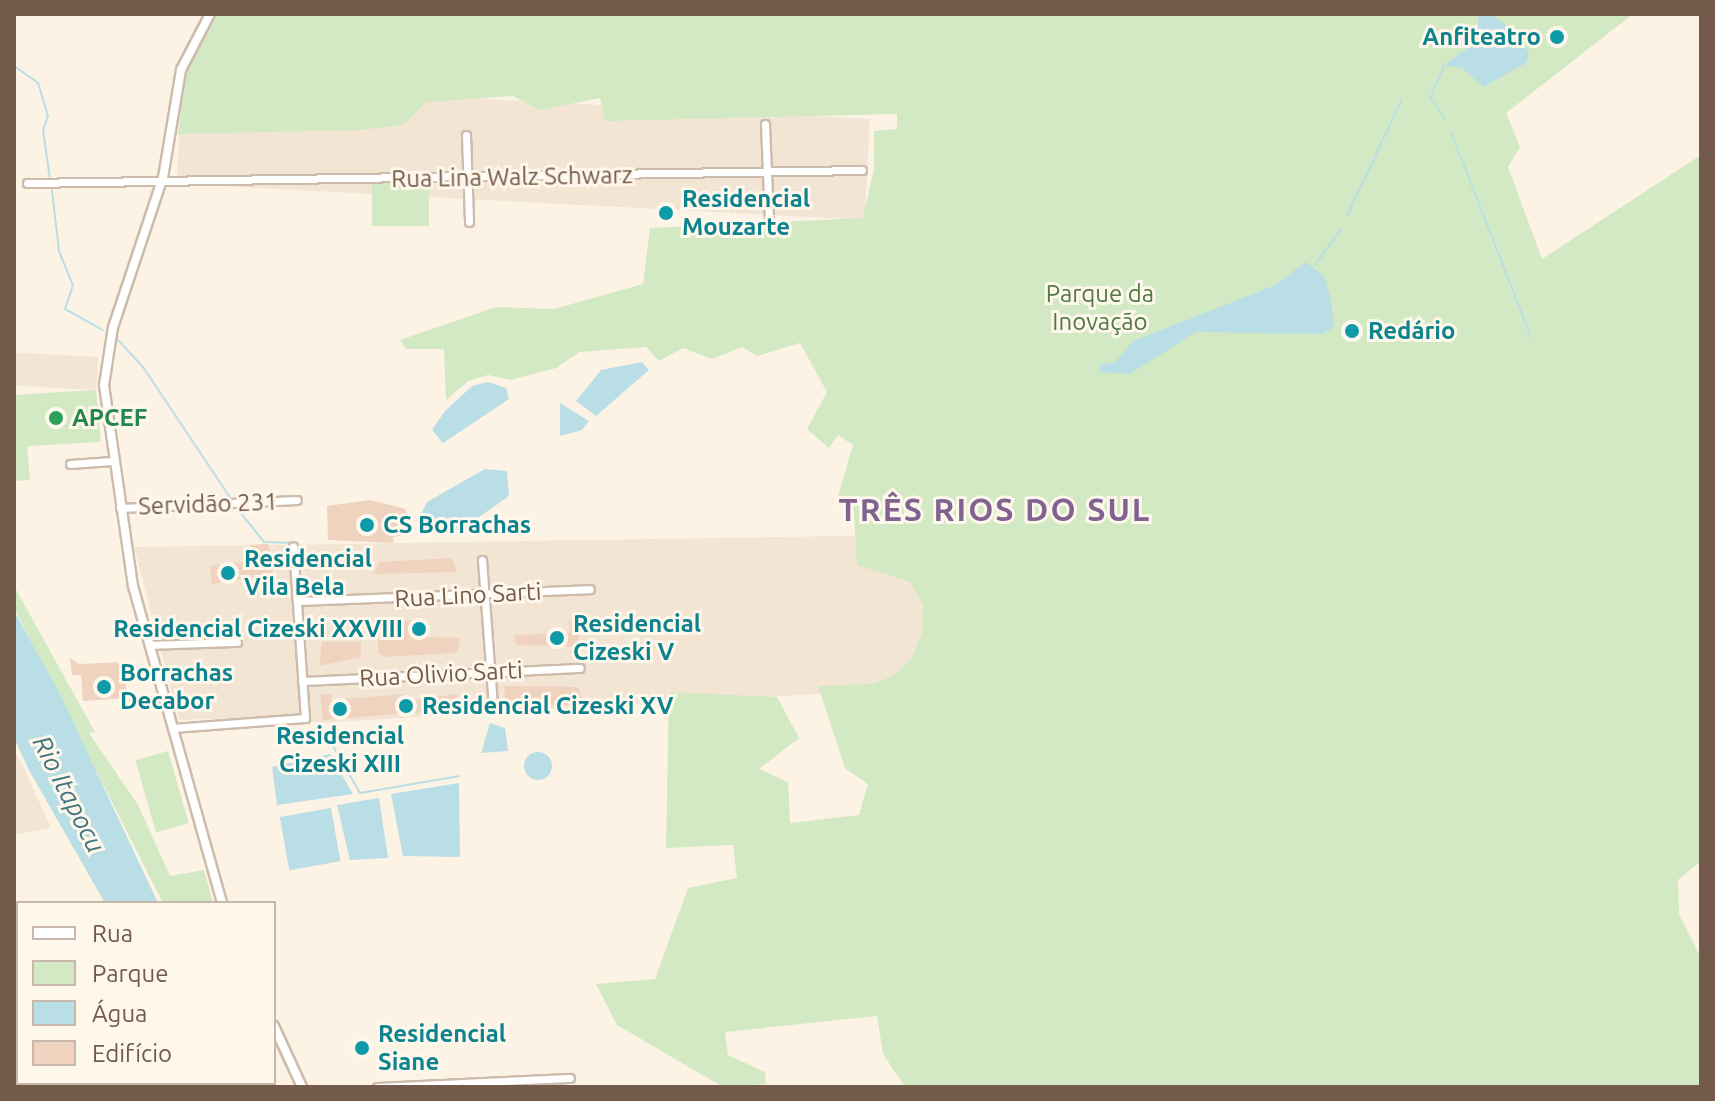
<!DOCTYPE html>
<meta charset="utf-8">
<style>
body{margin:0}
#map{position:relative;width:1715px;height:1101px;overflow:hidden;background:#fcf3e5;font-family:Ubuntu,sans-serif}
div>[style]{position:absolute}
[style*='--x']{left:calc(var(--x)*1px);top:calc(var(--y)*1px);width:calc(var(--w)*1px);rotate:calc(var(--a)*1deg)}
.residential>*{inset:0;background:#f3e5d4;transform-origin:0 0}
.green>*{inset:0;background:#d2e9c4;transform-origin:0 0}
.water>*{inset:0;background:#badee5;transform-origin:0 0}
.round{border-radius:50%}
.stream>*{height:2px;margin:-1px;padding:0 1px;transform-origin:1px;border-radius:1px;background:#badee5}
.building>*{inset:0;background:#f0d3be}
.roads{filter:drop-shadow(2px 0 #cdbbac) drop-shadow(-2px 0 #cdbbac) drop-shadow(0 2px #cdbbac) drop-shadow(0 -2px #cdbbac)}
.minor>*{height:7px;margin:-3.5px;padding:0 3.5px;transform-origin:3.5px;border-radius:3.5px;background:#fff}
.tertiary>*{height:8px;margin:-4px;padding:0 4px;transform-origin:4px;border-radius:4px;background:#fff}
.dots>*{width:22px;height:22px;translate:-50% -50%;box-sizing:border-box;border:4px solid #fef7eb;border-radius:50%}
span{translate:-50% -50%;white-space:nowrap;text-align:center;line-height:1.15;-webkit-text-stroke:6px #fef7eb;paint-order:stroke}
.culture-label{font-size:24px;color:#0d838f;font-weight:700}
.right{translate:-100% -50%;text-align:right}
.left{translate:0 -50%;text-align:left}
.street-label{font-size:24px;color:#745a4b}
.park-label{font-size:24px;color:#527943}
.leisure-label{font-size:24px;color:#27864d;font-weight:700}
.water-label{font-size:26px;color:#43747f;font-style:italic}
.district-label{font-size:32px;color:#826390;font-weight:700;letter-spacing:2px}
.frame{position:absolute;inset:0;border:16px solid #745a4b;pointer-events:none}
.legend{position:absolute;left:16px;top:901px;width:260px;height:184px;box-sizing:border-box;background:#fef7eb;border:2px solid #c7b8ab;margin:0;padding:10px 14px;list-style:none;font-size:24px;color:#745a4b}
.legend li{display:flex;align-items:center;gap:16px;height:40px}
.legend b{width:40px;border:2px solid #c7b8ab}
</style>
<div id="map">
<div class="residential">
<i style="left:870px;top:119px;width:101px;height:689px;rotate:93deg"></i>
<i style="left:98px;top:357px;width:33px;height:84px;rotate:93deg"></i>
<i style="clip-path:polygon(902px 535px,1034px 564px,942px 687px,317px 723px,291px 716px,179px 720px,134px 547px)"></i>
<i style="clip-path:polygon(14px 749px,27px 775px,51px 828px,14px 835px)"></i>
<i style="clip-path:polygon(18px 1076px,18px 1083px,187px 1087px,14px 1087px)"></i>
</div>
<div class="green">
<i style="clip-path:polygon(218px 14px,1633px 14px,1506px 113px,1520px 147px,1508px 167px,1542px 259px,1701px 155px,1701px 861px,1678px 880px,1679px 914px,1701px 959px,1701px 1087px,905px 1087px,883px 1054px,877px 1016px,725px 1032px,728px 1055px,765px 1072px,766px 1084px,723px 1087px,617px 1025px,596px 984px,655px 979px,688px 888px,737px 878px,733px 845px,666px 848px,669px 692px,777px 697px,799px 738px,759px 769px,788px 782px,790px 823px,859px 815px,868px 784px,845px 768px,818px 686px,871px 684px,893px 676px,912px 657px,922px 634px,923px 605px,910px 582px,857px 565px,854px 513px,837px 500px,853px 445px,838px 435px,829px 448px,807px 429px,827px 392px,800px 343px,757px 356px,742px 347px,712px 359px,683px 348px,659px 361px,646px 347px,579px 352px,556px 368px,511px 380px,488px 375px,468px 381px,446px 400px,444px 349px,406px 349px,400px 340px,496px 307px,554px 309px,643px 284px,650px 228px,863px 218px,874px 169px,874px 131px,897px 129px,897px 114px,605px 121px,600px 98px,540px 110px,513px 96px,426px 102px,403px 125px,361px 130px,178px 134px,186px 73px)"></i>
<i style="left:372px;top:183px;width:57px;height:43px"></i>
<i style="clip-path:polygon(96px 390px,101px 442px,27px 446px,30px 480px,14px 481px,14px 395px)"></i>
<i style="clip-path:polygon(14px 586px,95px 732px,89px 733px,138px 805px,170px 876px,204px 870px,213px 903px,163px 903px,14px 608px)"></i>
<i style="left:168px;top:751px;width:75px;height:34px;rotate:74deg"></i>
</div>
<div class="water">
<i style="clip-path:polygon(1479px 14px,1491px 14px,1515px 32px,1529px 53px,1526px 63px,1483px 87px,1462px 68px,1444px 65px,1476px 42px)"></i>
<i style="clip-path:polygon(1306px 262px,1324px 276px,1332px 303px,1333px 328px,1322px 334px,1196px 332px,1130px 374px,1099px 372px,1100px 364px,1114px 363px,1133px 341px,1273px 286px)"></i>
<i style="clip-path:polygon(642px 362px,649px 370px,596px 416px,576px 401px,601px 370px)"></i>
<i style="clip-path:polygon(488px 382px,506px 388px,509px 399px,443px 443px,432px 430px,445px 411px,472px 386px)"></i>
<i style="clip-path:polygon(560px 403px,589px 421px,582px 430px,560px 436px)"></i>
<i style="clip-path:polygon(485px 469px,507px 471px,509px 496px,462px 529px,434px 532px,421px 514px,427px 502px)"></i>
<i style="clip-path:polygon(14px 611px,60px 694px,158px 903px,105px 903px,30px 772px,14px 738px)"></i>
<i style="clip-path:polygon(490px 723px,505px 728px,508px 751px,481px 753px)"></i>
<i class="round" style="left:524px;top:752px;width:28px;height:28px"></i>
<i style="clip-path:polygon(330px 754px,353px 794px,277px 805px,272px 767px)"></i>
<i style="clip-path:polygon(459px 783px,460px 857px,403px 856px,391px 794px)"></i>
<i style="clip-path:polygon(379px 798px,388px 858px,350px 860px,337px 805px)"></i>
<i style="left:331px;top:808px;width:54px;height:52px;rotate:80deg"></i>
</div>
<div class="stream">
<i style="--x:1444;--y:65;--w:35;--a:112"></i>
<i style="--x:1431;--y:97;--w:25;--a:58"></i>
<i style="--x:14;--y:66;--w:29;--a:35"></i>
<i style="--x:38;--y:83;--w:34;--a:73"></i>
<i style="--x:48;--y:115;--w:16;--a:108"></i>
<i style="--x:43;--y:130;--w:49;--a:81.9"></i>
<i style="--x:1451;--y:132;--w:220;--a:68.7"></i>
<i style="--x:52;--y:190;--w:61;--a:83.5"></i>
<i style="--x:59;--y:251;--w:37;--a:68"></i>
<i style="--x:73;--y:285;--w:25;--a:108"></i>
<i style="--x:65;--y:309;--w:43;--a:28.9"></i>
<i style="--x:1347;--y:216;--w:127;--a:-64.8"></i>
<i style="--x:1315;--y:265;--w:44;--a:-54.2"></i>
<i style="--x:116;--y:338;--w:40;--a:47"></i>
<i style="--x:143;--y:367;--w:159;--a:56.3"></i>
<i style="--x:236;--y:507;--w:45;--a:51.3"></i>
<i style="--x:264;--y:542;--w:27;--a:2"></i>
<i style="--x:314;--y:729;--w:25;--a:42"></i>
<i style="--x:333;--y:746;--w:54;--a:60.1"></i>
<i style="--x:360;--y:793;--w:100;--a:-9.7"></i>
</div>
<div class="building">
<i style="clip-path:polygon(370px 500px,406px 509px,405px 535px,393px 537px,394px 543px,328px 540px,327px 506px)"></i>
<i style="clip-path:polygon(268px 544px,274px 568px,270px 574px,212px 584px,210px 566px,252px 561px,251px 545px)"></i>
<i style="clip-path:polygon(452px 558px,457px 572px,374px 574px,379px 562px)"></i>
<i style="clip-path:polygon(421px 619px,427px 637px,460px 638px,457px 653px,384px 657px,378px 652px,378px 639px,394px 638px,394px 623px)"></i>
<i style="clip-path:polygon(569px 620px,581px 632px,576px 647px,516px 645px,515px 635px,570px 633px)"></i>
<i style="clip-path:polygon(322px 642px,361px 642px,361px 657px,319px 666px)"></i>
<i style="clip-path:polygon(70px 658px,79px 664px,124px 662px,127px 698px,83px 701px,81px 675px,72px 675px)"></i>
<i style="clip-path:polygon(504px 686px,578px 687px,584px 704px,519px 707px,505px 702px)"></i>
<i style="clip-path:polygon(331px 694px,331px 700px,406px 694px,408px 701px,456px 694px,463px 709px,323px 720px,320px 695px)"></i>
</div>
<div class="roads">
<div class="minor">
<i style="--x:765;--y:124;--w:95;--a:87.6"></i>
<i style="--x:466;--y:135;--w:87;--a:88"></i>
<i style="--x:27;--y:183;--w:835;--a:-0.89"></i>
<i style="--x:70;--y:464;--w:42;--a:-4.1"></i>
<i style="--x:120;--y:508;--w:177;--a:-2.6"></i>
<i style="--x:482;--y:560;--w:146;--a:85.7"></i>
<i style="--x:297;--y:601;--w:293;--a:-2.3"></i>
<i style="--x:150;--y:645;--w:87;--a:-2"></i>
<i style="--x:302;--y:681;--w:278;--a:-2.7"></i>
<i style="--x:173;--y:728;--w:132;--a:-4.3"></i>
<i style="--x:305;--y:718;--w:172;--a:-94"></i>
<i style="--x:377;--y:1087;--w:193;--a:-2.7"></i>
</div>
<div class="tertiary">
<i style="--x:210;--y:14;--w:63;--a:117.4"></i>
<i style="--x:181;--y:70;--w:109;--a:99.5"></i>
<i style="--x:163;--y:177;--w:158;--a:108.4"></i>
<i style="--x:113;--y:327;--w:59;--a:98.8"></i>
<i style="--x:104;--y:385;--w:203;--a:81.8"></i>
<i style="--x:133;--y:586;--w:329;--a:74.3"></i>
<i style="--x:14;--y:967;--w:4;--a:-14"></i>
<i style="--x:274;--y:1026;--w:67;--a:65.3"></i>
</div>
</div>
<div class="dots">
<i style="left:1557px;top:37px;background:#0f9aa8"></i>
<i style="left:666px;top:213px;background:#0f9aa8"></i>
<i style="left:1352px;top:331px;background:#0f9aa8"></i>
<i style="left:56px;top:418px;background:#2e9e5b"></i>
<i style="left:367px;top:525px;background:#0f9aa8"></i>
<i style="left:228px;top:573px;background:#0f9aa8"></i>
<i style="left:419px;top:629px;background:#0f9aa8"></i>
<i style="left:557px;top:638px;background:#0f9aa8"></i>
<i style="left:104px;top:687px;background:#0f9aa8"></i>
<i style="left:406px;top:706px;background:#0f9aa8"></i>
<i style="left:340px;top:709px;background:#0f9aa8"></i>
<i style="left:362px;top:1048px;background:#0f9aa8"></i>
</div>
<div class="culture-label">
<span class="right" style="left:1541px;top:37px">Anfiteatro</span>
<span class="left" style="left:682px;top:213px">Residencial<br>Mouzarte</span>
<span class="left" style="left:1368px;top:331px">Redário</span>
<span class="left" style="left:383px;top:525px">CS Borrachas</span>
<span class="left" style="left:244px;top:573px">Residencial<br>Vila Bela</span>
<span class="left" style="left:573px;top:638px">Residencial<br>Cizeski V</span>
<span class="right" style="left:403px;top:629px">Residencial Cizeski XXVIII</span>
<span class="left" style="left:120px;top:687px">Borrachas<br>Decabor</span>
<span class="left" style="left:422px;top:706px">Residencial Cizeski XV</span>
<span style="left:340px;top:750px">Residencial<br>Cizeski XIII</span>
<span class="left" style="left:378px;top:1048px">Residencial<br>Siane</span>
</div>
<div class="street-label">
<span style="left:512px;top:177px;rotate:-1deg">Rua Lina Walz Schwarz</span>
<span style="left:208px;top:504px;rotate:-2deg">Servidão 231</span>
<span style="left:468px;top:595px;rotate:-3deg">Rua Lino Sarti</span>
<span style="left:441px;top:674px;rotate:-3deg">Rua Olivio Sarti</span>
</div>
<div class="park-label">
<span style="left:1100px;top:308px">Parque da<br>Inovação</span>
</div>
<div class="leisure-label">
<span class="left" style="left:72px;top:418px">APCEF</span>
</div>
<div class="water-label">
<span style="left:69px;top:794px;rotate:63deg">Rio Itapocu</span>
</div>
<div class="district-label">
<span style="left:995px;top:509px">TRÊS RIOS DO SUL</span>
</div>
<div class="frame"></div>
<ul class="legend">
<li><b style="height:10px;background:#fff"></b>Rua</li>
<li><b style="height:22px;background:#d2e9c4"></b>Parque</li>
<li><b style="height:22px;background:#badee5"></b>Água</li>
<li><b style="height:22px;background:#f0d3be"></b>Edifício</li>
</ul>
</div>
